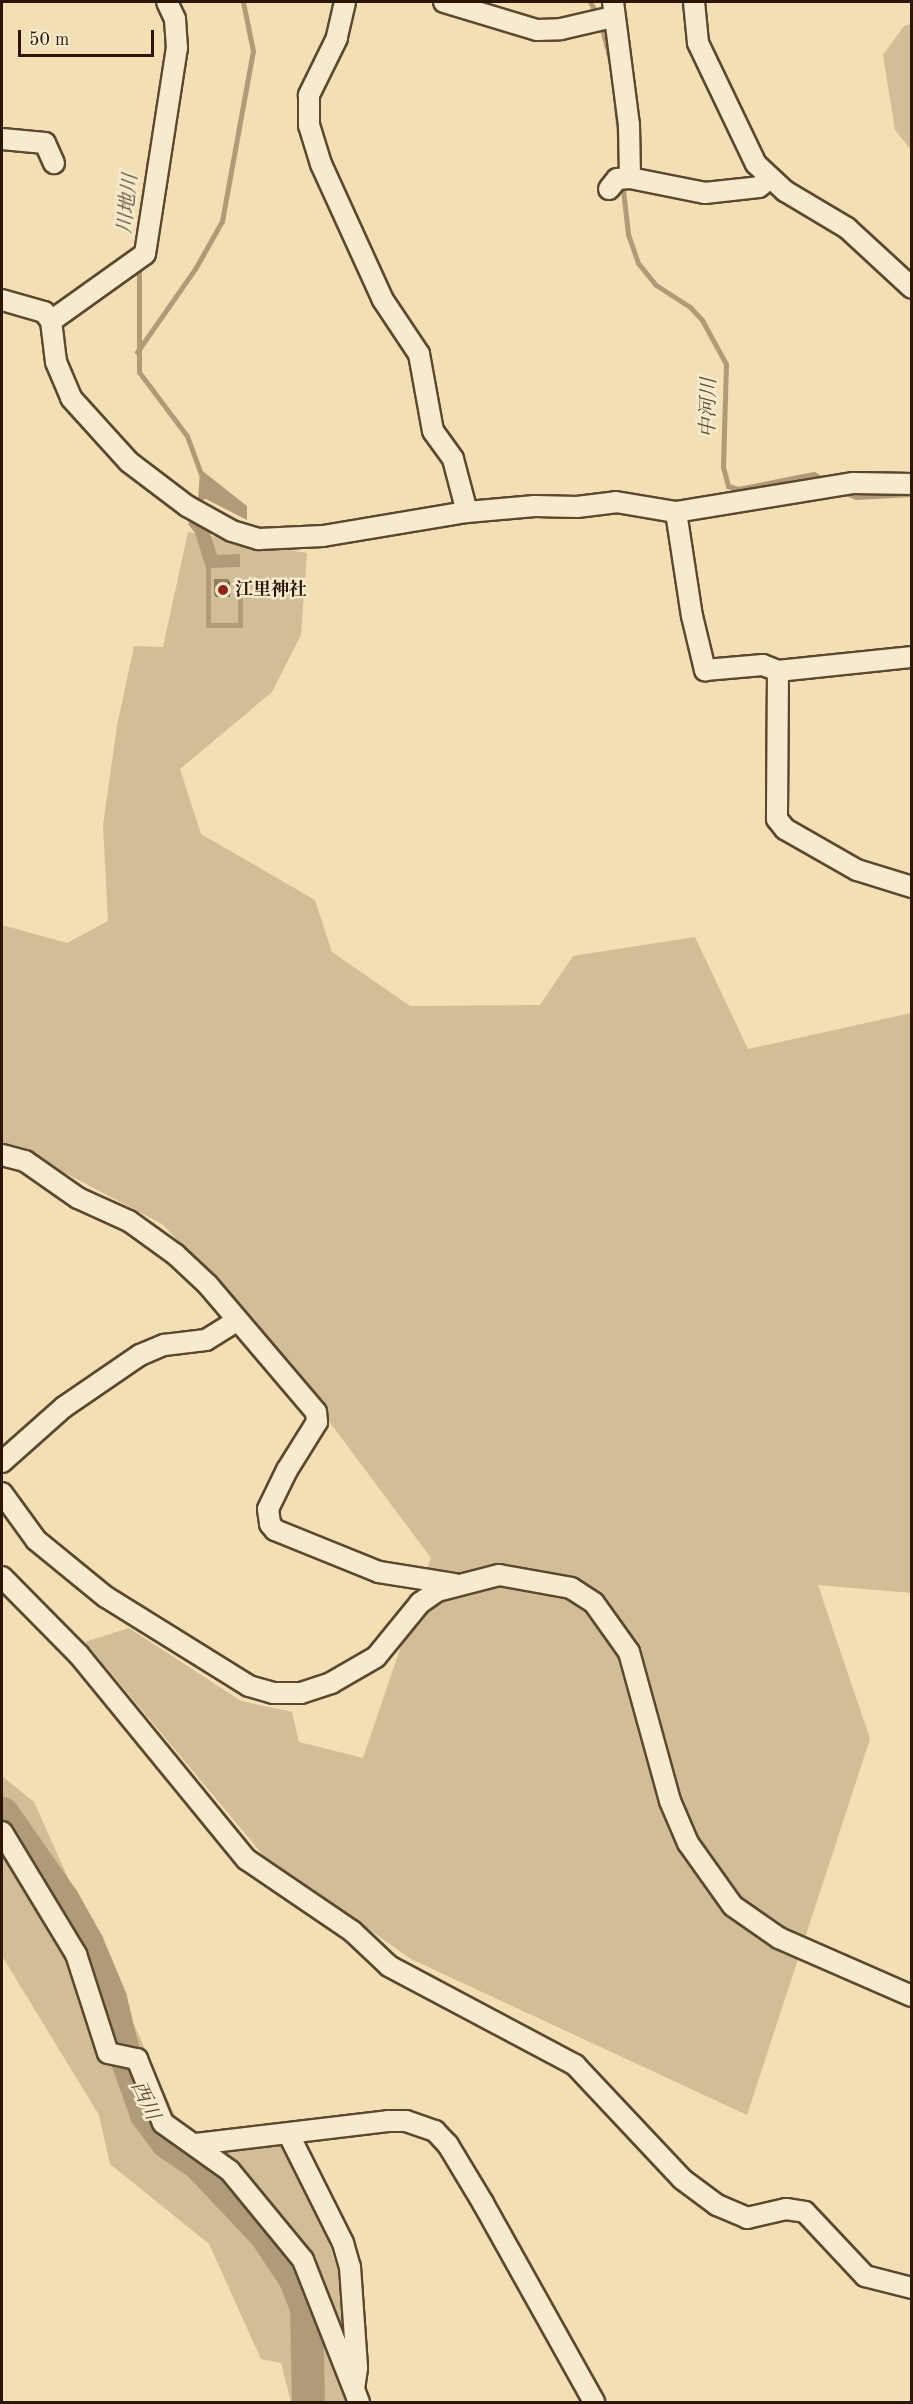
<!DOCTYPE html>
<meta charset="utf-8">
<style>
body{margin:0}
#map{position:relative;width:913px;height:2404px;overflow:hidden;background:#f3dfb4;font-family:"Old Standard TT","Noto Serif JP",serif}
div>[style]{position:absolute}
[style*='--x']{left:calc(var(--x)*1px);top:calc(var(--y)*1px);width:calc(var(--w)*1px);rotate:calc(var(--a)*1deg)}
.green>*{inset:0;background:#d1bd96}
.water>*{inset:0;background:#af9b77}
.stream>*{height:5px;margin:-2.5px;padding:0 2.5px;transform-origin:2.5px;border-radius:2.5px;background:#af9b77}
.river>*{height:33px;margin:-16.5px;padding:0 16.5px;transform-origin:16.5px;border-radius:16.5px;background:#af9b77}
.roads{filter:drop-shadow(2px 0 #5c482e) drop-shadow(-2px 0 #5c482e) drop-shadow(0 2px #5c482e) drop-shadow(0 -2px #5c482e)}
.minor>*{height:20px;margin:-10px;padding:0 10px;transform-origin:10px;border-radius:10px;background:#f7eace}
.wall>*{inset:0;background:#7e6d51}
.shaded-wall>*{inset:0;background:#675942}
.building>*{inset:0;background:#937f5e;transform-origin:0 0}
.dots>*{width:16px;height:16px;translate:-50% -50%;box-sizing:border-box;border:3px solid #f7eace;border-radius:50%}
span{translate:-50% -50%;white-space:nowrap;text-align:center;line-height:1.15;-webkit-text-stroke:5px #f7eace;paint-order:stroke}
.poi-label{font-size:18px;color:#2a1601;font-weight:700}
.left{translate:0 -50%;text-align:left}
.water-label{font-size:20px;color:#5f4b30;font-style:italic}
.frame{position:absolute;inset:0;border:3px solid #2a1601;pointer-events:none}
.scale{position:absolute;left:18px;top:30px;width:136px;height:27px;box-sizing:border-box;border:3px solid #2a1601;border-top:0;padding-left:8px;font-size:18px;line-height:21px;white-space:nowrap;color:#2a1601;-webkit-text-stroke:4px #f7eace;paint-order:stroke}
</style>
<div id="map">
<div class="green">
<i style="clip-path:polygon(911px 24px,912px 24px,911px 150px,895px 130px,883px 55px,904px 26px)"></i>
<i style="clip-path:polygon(188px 532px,307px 553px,301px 635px,272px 692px,180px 769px,201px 834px,315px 900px,332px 952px,410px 1006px,540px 1005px,573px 956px,695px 937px,748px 1049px,911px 1013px,911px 1593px,818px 1585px,870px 1739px,747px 2115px,411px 1959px,263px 1855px,85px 1642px,129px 1628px,241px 1701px,292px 1712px,299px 1742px,363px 1758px,431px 1558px,249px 1314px,162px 1224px,33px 1156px,2px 1161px,2px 925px,67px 943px,108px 921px,103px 825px,117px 726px,134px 646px,163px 647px)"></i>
<i style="clip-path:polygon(2px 1776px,34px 1802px,190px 2149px,282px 2144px,323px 2225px,340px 2276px,348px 2402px,291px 2402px,281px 2363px,261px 2359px,209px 2244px,110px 2164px,99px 2115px,2px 1956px)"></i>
</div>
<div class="water">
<i style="clip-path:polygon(200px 469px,247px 506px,247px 520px,206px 499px,198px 501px)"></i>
<i style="clip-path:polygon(192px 518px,210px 533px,217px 555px,240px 554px,240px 567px,206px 568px,195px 533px,188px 524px)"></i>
</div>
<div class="stream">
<i style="--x:590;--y:2;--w:16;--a:60"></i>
<i style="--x:601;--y:24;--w:49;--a:76"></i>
<i style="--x:613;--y:72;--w:76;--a:84.7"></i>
<i style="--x:622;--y:181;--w:53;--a:83.5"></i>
<i style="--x:628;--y:234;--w:31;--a:71"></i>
<i style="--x:638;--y:263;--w:28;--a:51"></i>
<i style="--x:656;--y:285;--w:40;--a:32.9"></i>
<i style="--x:690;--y:307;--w:18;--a:47"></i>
<i style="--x:702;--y:320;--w:50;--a:61.4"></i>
<i style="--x:726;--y:364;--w:103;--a:91.7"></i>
<i style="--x:723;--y:467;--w:20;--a:75"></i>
<i style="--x:728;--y:486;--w:10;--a:17"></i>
<i style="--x:738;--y:489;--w:77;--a:-11.2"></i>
<i style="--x:814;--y:474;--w:15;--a:32"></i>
<i style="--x:147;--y:184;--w:22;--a:-87"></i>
<i style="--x:139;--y:271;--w:101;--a:90"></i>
<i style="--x:139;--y:372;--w:80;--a:53.1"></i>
<i style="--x:187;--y:436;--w:40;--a:69.8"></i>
<i style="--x:137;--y:352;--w:101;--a:-55.1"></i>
<i style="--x:195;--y:269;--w:55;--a:-60.6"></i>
<i style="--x:222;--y:221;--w:173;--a:-79.7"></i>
<i style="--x:253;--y:51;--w:50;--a:-101.5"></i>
<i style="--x:843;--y:492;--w:14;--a:21"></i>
<i style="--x:856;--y:497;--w:56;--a:-3.1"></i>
<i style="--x:208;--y:561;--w:64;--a:90"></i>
<i style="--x:208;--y:625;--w:32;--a:0"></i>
<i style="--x:240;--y:625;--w:28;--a:-90"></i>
</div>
<div class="river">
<i style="--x:2;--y:1813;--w:106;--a:55"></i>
<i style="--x:63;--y:1900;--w:49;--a:60.8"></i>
<i style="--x:87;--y:1943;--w:60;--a:67.3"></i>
<i style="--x:110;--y:1998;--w:47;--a:76.6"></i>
<i style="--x:121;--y:2044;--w:74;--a:70.3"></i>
<i style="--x:146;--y:2114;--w:35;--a:53"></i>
<i style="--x:167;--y:2142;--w:36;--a:34"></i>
<i style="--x:197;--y:2162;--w:99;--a:46.6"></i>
<i style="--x:265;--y:2234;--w:54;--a:56.3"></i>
<i style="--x:295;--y:2279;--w:30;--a:69"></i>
<i style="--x:306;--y:2307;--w:95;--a:88.8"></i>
</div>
<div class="roads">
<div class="minor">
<i style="--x:345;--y:2;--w:37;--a:103"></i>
<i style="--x:337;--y:38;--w:64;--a:116.2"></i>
<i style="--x:309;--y:95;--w:30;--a:90"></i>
<i style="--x:309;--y:125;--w:41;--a:72.9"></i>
<i style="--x:321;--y:164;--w:149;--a:65.5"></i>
<i style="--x:383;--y:300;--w:65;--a:56.3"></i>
<i style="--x:419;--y:354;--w:78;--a:79.7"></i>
<i style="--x:433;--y:431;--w:34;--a:54"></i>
<i style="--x:453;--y:459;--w:55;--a:75.2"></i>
<i style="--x:444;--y:2;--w:97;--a:16.8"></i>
<i style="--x:537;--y:30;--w:24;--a:-2"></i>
<i style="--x:561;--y:29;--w:53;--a:-13"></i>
<i style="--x:613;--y:2;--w:124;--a:82.6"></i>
<i style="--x:629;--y:125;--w:53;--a:88.9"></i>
<i style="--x:694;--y:2;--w:41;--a:84.4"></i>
<i style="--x:698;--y:43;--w:134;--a:64.4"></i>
<i style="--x:756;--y:164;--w:40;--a:43"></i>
<i style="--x:785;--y:191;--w:72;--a:30.8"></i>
<i style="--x:847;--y:228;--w:88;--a:42.7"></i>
<i style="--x:2;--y:139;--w:43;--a:5.3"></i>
<i style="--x:45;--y:143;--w:22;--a:66"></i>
<i style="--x:609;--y:189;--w:13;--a:-51"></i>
<i style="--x:617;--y:179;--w:13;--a:-4"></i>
<i style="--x:630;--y:178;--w:76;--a:11.3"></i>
<i style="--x:705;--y:193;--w:54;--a:-6.3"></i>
<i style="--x:759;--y:187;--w:13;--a:-39"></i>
<i style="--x:2;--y:300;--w:44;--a:15.9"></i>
<i style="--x:44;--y:312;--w:11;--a:52"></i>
<i style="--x:51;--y:321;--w:41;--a:83"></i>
<i style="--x:56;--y:362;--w:39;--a:67"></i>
<i style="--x:71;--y:398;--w:86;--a:47.8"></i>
<i style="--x:129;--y:462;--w:73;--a:37.2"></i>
<i style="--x:187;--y:506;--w:51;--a:29.1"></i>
<i style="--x:232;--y:531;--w:28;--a:17"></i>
<i style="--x:259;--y:539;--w:64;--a:-2.7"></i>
<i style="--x:323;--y:536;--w:146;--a:-9.5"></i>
<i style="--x:467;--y:512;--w:68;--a:-5"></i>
<i style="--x:535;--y:506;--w:42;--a:1.4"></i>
<i style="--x:577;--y:507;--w:39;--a:-7"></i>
<i style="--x:616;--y:502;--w:61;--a:9.5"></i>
<i style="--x:676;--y:512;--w:180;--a:-9.3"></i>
<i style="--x:854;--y:483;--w:58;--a:1"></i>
<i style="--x:51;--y:321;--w:115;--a:-35.5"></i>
<i style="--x:145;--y:254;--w:208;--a:-81.2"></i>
<i style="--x:177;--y:48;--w:29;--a:-94"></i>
<i style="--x:175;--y:19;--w:19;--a:-115"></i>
<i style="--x:676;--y:512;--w:105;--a:81.3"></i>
<i style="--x:692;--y:616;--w:56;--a:76.5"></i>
<i style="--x:705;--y:670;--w:58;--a:-4.9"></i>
<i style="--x:763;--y:665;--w:16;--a:22"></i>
<i style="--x:778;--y:671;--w:135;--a:-6"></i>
<i style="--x:778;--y:671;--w:148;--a:90.4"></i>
<i style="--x:777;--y:819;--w:13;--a:51"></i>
<i style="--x:785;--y:829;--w:83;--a:29.7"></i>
<i style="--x:857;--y:870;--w:58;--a:17.2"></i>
<i style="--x:2;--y:1155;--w:24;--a:15"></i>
<i style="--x:25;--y:1161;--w:65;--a:34.9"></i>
<i style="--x:78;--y:1198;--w:56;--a:24.3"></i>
<i style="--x:129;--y:1221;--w:57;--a:35.7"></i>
<i style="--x:175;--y:1254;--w:45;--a:43.2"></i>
<i style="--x:208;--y:1285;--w:167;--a:49.6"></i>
<i style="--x:316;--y:1412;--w:10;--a:84"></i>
<i style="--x:317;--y:1422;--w:57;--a:122"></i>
<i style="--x:287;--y:1470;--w:43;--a:116"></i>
<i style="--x:268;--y:1509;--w:15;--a:82"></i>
<i style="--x:270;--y:1524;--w:8;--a:50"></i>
<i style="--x:275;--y:1530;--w:112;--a:22"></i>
<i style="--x:379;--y:1572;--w:77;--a:9"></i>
<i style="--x:2;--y:1462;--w:83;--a:-41.6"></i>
<i style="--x:64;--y:1407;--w:92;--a:-34.4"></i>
<i style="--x:140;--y:1355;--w:26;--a:-23"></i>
<i style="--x:164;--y:1345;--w:42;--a:-6.8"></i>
<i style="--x:206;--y:1340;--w:36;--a:-32"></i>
<i style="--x:2;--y:1493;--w:58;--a:54.1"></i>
<i style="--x:36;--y:1540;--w:90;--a:39.2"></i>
<i style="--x:106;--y:1597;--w:168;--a:31.9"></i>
<i style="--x:249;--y:1686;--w:25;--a:16"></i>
<i style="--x:273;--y:1693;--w:28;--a:0"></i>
<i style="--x:301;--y:1693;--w:32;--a:-18"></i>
<i style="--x:331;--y:1683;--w:52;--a:-30"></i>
<i style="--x:376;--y:1657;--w:70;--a:-50.8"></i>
<i style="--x:420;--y:1603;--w:21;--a:-35"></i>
<i style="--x:437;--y:1591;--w:64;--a:-14.5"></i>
<i style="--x:499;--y:1575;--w:73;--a:10.2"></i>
<i style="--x:571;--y:1588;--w:27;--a:33"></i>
<i style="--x:594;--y:1603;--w:60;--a:54.5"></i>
<i style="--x:629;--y:1652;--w:155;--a:74.6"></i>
<i style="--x:670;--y:1801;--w:46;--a:66.8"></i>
<i style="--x:688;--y:1843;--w:77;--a:54.5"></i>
<i style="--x:733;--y:1906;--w:56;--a:34.8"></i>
<i style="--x:779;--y:1938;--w:145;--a:23.6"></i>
<i style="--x:2;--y:1577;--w:110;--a:45.4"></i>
<i style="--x:79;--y:1655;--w:264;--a:50.7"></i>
<i style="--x:246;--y:1859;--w:128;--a:34.2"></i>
<i style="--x:352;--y:1931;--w:51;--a:43.4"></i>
<i style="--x:389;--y:1966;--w:211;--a:28"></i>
<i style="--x:575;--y:2065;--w:156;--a:46.8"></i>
<i style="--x:682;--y:2179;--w:44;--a:36.6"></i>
<i style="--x:717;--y:2205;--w:33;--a:23"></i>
<i style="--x:747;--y:2218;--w:40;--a:-13"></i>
<i style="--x:786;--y:2209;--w:19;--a:9"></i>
<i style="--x:805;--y:2212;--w:88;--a:46.8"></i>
<i style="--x:865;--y:2276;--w:49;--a:14.3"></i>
<i style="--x:2;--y:1832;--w:143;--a:58.8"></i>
<i style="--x:76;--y:1954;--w:104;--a:72.1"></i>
<i style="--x:108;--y:2053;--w:30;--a:12"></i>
<i style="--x:137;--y:2059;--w:69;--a:67.9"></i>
<i style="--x:163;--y:2123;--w:82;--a:35.6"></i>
<i style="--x:230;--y:2171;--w:115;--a:50.6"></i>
<i style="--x:303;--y:2260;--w:153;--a:68.5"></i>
<i style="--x:289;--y:2135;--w:121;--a:63.4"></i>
<i style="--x:343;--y:2243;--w:25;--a:74"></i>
<i style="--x:350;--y:2267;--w:101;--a:86"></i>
<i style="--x:357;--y:2368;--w:21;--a:98"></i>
<i style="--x:196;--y:2144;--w:193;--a:-6.8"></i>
<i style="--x:388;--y:2121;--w:18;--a:0"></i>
<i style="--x:406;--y:2121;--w:31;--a:19"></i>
<i style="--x:435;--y:2131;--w:19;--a:47"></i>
<i style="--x:448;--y:2145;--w:68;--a:58.9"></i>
<i style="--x:483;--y:2203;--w:228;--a:60.8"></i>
</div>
</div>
<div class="wall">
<i style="clip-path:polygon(230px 583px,230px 597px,216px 597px,214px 594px)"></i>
</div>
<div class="shaded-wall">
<i style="clip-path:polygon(228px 579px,230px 583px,230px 597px,228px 594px)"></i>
</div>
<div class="building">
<i style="left:214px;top:579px;width:14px;height:15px"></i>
</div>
<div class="dots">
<i style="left:223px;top:590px;background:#8f2418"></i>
</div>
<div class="poi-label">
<span class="left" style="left:235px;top:590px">江里神社</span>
</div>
<div class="water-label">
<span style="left:129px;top:204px;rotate:-84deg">川地川</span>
<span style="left:710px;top:408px;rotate:-89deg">中河川</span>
<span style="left:144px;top:2101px;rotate:65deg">西川</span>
</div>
<div class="frame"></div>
<div class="scale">50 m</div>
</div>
